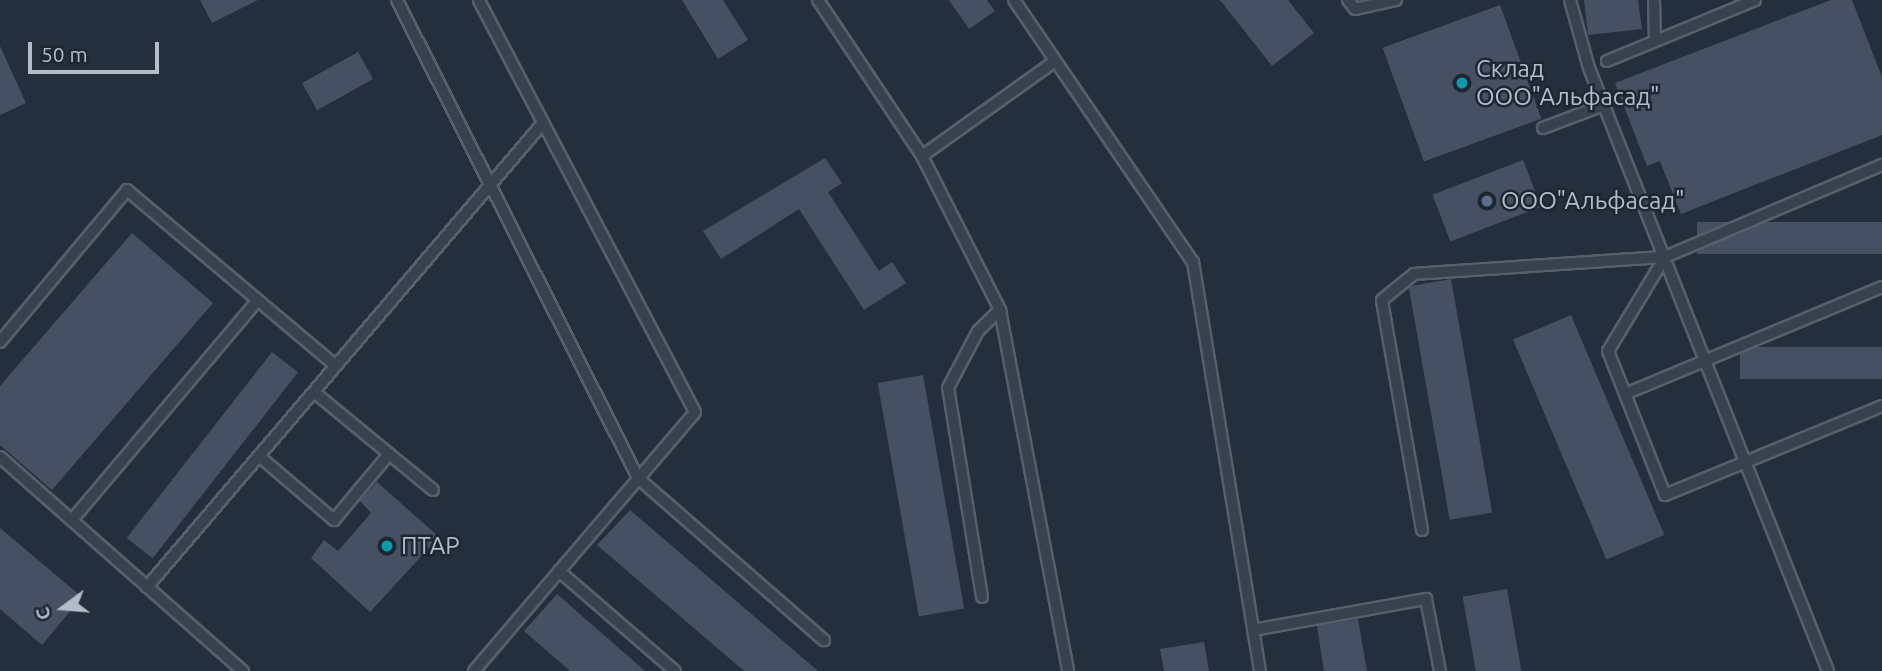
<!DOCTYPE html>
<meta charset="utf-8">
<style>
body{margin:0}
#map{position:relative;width:1882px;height:671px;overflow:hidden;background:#242f3e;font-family:Ubuntu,sans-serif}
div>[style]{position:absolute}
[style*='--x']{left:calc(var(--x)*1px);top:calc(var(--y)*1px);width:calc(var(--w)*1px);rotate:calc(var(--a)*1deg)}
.building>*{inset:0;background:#455162;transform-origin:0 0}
.roads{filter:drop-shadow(2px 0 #565f6c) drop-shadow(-2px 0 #565f6c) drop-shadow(0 2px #565f6c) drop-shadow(0 -2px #565f6c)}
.service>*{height:10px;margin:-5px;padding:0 5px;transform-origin:5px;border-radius:5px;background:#38414e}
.dots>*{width:19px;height:19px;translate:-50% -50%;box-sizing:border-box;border:4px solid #1d2633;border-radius:50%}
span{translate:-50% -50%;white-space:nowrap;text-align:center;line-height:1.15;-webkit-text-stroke:5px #1d2633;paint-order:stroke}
.poi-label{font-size:24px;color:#b4bcc9}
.left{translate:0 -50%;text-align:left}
.north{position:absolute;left:28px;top:573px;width:70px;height:70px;-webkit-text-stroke:5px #1d2633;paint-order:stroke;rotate:254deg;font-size:19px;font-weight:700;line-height:28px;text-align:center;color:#b4bcc9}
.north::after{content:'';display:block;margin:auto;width:24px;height:32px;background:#b4bcc9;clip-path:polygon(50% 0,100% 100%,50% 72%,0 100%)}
.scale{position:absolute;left:28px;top:42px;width:131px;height:32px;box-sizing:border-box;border:4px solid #b4bcc9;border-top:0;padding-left:9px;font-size:21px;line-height:24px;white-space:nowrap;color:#b4bcc9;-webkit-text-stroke:5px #1d2633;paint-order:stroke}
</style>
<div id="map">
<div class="building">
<i style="clip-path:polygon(200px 0,258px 0,212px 23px)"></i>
<i style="clip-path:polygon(682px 0,723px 0,748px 40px,718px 59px)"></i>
<i style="clip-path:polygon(949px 0,987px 0,995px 11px,969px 29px)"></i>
<i style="clip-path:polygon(1220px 0,1288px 0,1314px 33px,1272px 66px)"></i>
<i style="clip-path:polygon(1584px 0,1638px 0,1642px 29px,1588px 35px)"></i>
<i style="clip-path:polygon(1831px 0,1852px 0,1882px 77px,1882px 135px,1681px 214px,1660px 161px,1647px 166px,1615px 83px)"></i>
<i style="left:1500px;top:5px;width:121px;height:125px;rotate:70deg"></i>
<i style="clip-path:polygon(0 46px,26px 103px,0 115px)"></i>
<i style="left:358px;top:52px;width:31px;height:64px;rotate:61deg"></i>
<i style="clip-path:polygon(825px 158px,842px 183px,828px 192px,879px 271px,892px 262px,906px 283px,864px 310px,799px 209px,721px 259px,703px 231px)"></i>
<i style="left:1523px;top:160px;width:50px;height:97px;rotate:69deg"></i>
<i style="left:1882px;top:222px;width:32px;height:185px;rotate:90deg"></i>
<i style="clip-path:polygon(132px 233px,213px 303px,52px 490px,0 445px,0 386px)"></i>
<i style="left:1451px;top:279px;width:237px;height:43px;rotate:80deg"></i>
<i style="left:1571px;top:315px;width:239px;height:63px;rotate:67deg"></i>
<i style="left:1882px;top:347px;width:32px;height:142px;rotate:90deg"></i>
<i style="left:272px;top:352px;width:33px;height:236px;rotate:38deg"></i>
<i style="left:923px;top:375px;width:237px;height:46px;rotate:80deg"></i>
<i style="clip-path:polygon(377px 482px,439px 537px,370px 612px,311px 558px,324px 540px,338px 551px,371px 513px,360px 501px)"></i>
<i style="clip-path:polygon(630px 510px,818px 671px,744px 671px,597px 545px)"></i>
<i style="clip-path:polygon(0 528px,82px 597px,42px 645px,0 609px)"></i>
<i style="left:1507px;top:589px;width:83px;height:45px;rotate:80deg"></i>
<i style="clip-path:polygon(557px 594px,645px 671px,570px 671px,524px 631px)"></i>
<i style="clip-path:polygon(1358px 619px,1367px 671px,1324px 671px,1317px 626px)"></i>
<i style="clip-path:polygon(1204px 642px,1209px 671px,1164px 671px,1160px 649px)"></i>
</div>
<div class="roads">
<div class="service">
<i style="--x:397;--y:0;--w:535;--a:63.24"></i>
<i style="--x:638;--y:478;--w:247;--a:41.1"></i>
<i style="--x:818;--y:0;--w:187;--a:56.3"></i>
<i style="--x:922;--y:156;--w:173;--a:63.1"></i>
<i style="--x:1000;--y:310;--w:367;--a:79.3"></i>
<i style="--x:1014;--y:0;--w:317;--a:55.7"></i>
<i style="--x:1193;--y:262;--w:414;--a:80.7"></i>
<i style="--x:1348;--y:0;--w:11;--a:52"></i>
<i style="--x:1355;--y:9;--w:42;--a:-12.4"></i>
<i style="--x:1570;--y:0;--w:71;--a:74.4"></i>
<i style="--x:1589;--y:68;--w:649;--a:68.38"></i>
<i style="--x:1654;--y:0;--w:40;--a:88.6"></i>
<i style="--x:1607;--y:61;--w:160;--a:-22.4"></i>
<i style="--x:1543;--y:128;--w:65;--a:-20.7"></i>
<i style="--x:922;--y:156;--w:163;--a:-35.5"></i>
<i style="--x:1665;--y:257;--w:110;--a:121.2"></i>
<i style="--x:1608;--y:351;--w:155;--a:68.4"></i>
<i style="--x:1665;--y:495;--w:235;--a:-22.3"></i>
<i style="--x:0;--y:342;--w:198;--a:-50.1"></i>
<i style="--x:127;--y:190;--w:273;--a:40.1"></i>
<i style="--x:314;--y:392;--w:154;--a:39.5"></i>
<i style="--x:1625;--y:394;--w:278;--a:-22.6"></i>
<i style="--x:259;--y:456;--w:99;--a:40.5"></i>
<i style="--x:334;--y:520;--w:86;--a:-50.2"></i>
<i style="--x:0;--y:457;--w:324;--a:41.4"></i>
<i style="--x:72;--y:520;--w:288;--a:-49.8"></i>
<i style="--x:1422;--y:530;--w:233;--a:-99.9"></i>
<i style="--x:1382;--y:300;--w:41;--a:-39.1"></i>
<i style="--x:1414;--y:274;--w:252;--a:-3.9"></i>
<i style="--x:1665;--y:257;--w:236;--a:-23"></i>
<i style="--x:559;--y:571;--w:153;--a:40.8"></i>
<i style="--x:147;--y:587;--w:610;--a:-49.52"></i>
<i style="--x:982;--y:597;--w:212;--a:-99.2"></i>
<i style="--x:948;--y:388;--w:64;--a:-62.2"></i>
<i style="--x:978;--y:331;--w:30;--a:-44"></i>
<i style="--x:1253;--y:630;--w:176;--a:-10.2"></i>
<i style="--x:1426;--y:599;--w:73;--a:79"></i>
<i style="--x:474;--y:671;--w:340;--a:-49.5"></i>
<i style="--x:695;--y:412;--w:465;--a:-117.7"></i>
</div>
</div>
<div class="dots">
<i style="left:1462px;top:83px;background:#0f9aa8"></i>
<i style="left:1487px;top:201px;background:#5c6f8a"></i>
<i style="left:387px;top:546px;background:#0f9aa8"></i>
</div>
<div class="poi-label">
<span class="left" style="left:1476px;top:83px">Склад<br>ООО"Альфасад"</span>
<span class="left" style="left:1501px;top:201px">ООО"Альфасад"</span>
<span class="left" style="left:401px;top:546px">ПТАР</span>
</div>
<div class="north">С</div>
<div class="scale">50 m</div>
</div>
